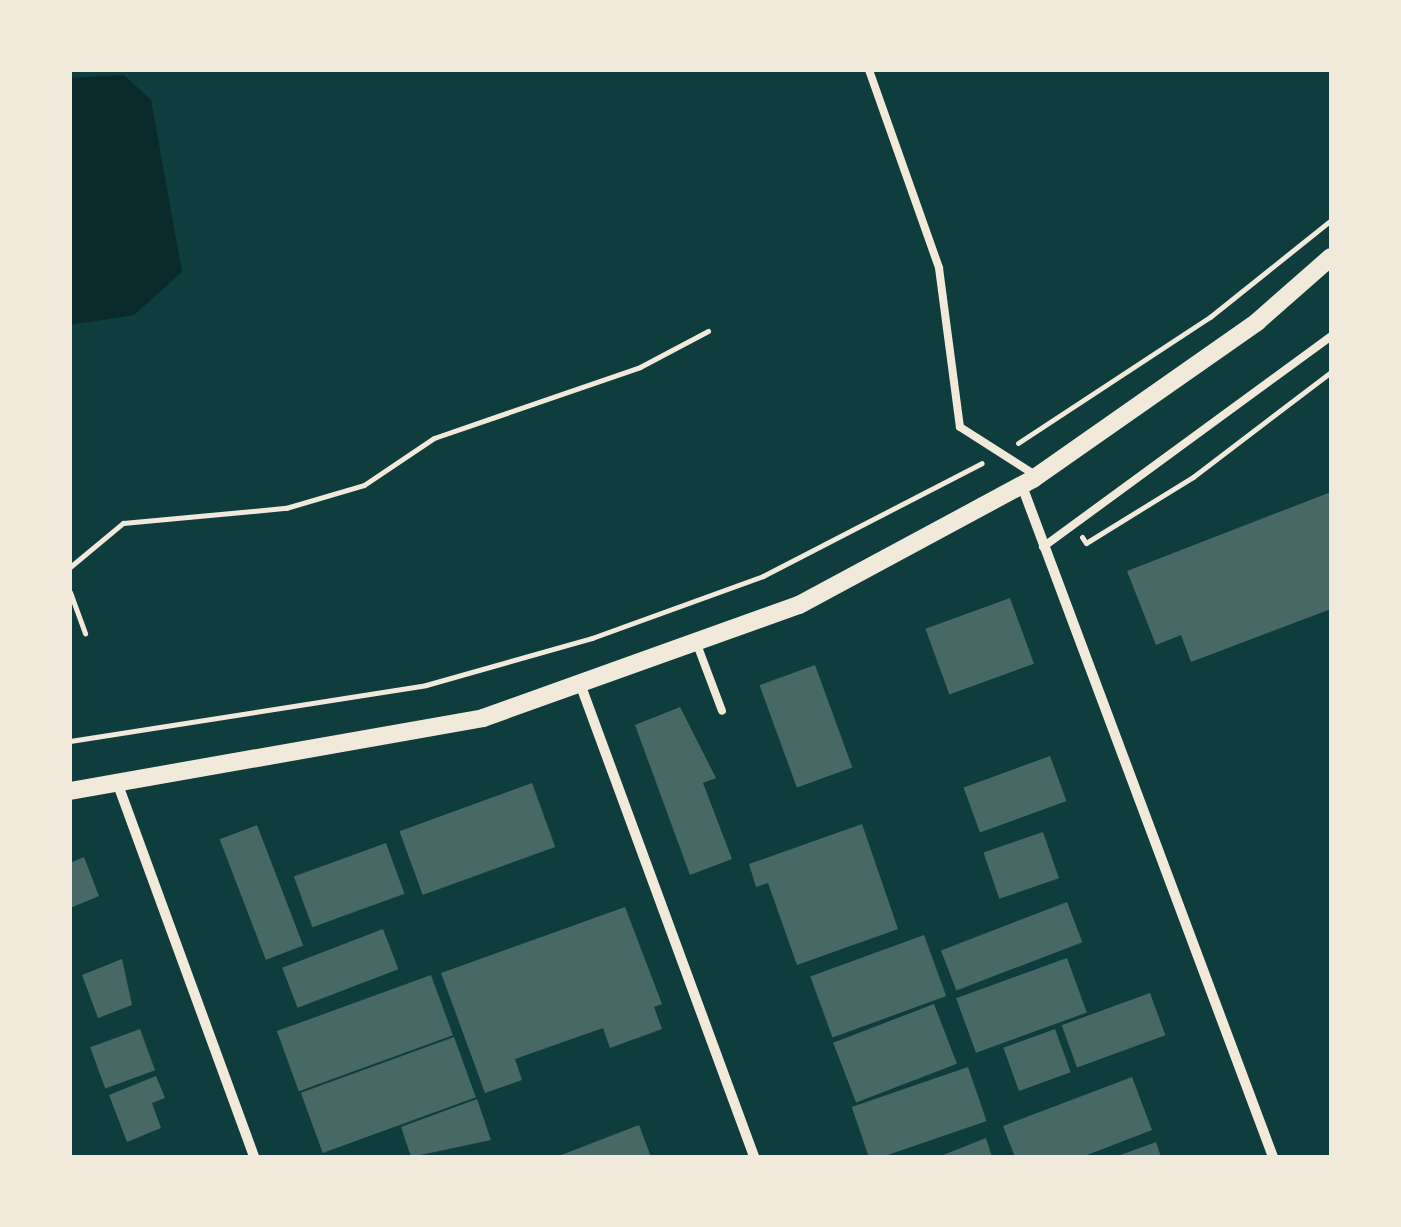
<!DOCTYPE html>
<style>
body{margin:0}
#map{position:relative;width:1401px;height:1227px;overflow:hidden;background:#0f3d3e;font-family:"Source Sans 3",sans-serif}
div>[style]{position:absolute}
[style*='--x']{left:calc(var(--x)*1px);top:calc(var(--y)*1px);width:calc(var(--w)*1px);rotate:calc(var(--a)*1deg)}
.water>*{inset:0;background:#0a2a2b}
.building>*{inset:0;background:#486865;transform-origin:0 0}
.path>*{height:5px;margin:-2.5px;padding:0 2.5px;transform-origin:2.5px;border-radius:2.5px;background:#f1e9da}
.service>*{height:8px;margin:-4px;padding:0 4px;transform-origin:4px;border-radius:4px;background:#f1e9da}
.minor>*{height:10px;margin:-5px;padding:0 5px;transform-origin:5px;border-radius:5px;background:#f1e9da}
.tertiary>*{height:18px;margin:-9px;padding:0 9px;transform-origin:9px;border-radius:9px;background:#f1e9da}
span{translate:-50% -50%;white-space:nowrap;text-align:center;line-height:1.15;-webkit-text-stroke:8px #f1e9da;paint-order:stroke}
.frame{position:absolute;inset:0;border:72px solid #f1e9da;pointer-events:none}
</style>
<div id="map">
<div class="water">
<i style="clip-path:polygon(124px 75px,151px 100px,182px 272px,134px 315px,70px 325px,70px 78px)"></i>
</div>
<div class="building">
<i style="clip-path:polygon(1331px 492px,1331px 609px,1191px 662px,1181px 635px,1156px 645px,1127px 571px)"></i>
<i style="left:1010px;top:598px;width:70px;height:90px;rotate:70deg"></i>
<i style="left:815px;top:665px;width:109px;height:59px;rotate:70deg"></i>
<i style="clip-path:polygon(680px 707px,716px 778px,703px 783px,732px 859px,690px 875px,635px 725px)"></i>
<i style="left:1050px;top:756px;width:48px;height:92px;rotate:70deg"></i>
<i style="left:532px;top:783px;width:68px;height:141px;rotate:70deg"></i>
<i style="clip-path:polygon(862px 824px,898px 929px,797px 965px,768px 883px,756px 887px,749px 864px)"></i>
<i style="left:257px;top:825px;width:129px;height:40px;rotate:69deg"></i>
<i style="left:1043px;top:832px;width:49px;height:63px;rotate:71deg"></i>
<i style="left:386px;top:843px;width:54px;height:98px;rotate:70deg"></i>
<i style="clip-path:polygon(84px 857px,99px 896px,70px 908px,70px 863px)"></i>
<i style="left:1067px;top:902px;width:43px;height:135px;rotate:69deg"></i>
<i style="clip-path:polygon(625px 907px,662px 1004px,654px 1007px,662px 1029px,610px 1048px,603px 1028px,515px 1059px,522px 1080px,485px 1093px,441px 973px)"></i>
<i style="left:383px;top:929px;width:43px;height:108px;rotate:69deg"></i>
<i style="left:924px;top:935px;width:65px;height:121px;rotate:70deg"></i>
<i style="left:1067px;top:958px;width:58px;height:118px;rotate:70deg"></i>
<i style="clip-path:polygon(122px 959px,132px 1005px,98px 1018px,82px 975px)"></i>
<i style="left:431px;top:975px;width:64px;height:164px;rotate:70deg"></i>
<i style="left:1150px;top:993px;width:45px;height:94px;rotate:70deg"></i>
<i style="left:934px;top:1004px;width:64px;height:108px;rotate:69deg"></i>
<i style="left:140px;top:1029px;width:44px;height:53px;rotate:70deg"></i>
<i style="left:1055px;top:1029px;width:46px;height:55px;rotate:70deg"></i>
<i style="left:454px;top:1037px;width:64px;height:163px;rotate:70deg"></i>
<i style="left:968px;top:1067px;width:57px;height:123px;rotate:71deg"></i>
<i style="clip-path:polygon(156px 1076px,165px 1098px,152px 1103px,161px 1128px,127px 1142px,109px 1095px)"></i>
<i style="clip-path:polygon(1132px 1077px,1152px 1130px,1082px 1157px,1015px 1157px,1003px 1126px)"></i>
<i style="clip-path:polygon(477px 1099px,491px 1140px,411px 1157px,401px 1127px)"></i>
<i style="clip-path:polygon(639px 1125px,651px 1157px,556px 1157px)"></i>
<i style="clip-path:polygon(986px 1138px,992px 1157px,938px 1157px)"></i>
<i style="clip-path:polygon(1156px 1142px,1161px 1157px,1115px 1157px)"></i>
</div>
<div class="path">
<i style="--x:1018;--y:443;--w:230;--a:-33.3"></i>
<i style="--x:1210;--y:317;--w:155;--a:-38.7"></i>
<i style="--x:1082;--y:537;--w:7;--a:56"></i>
<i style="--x:1086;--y:543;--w:126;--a:-31.7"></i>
<i style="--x:1193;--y:477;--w:173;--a:-37.3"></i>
<i style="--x:70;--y:567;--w:69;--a:-39.7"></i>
<i style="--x:123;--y:523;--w:164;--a:-5.3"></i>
<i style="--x:286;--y:508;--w:81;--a:-16.4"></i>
<i style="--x:364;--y:485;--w:84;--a:-33.9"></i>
<i style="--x:434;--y:438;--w:218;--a:-19"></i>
<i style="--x:640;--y:367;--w:77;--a:-27.9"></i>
<i style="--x:70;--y:592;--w:44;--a:69.9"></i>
<i style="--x:70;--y:741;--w:360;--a:-8.9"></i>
<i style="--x:426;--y:685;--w:173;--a:-15.8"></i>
<i style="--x:592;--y:638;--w:182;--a:-19.9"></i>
<i style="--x:763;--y:576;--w:246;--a:-27.3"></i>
</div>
<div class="service">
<i style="--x:869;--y:70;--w:210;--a:70.5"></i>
<i style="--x:939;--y:268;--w:160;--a:82.5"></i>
<i style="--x:960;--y:427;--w:89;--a:32.6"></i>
<i style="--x:1043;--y:547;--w:357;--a:-36.2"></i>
<i style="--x:698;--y:647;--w:68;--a:69.4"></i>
</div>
<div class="minor">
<i style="--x:1022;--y:486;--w:716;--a:69.49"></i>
<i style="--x:582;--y:689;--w:499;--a:69.8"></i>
<i style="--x:117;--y:782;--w:399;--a:69.9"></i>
</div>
<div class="tertiary">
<i style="--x:70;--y:791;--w:419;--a:-10"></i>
<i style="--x:483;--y:718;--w:336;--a:-19.7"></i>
<i style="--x:799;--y:605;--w:266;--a:-28.3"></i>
<i style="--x:1033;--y:479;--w:274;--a:-35"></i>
<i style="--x:1257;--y:322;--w:98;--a:-41.3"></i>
</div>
<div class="frame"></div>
</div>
